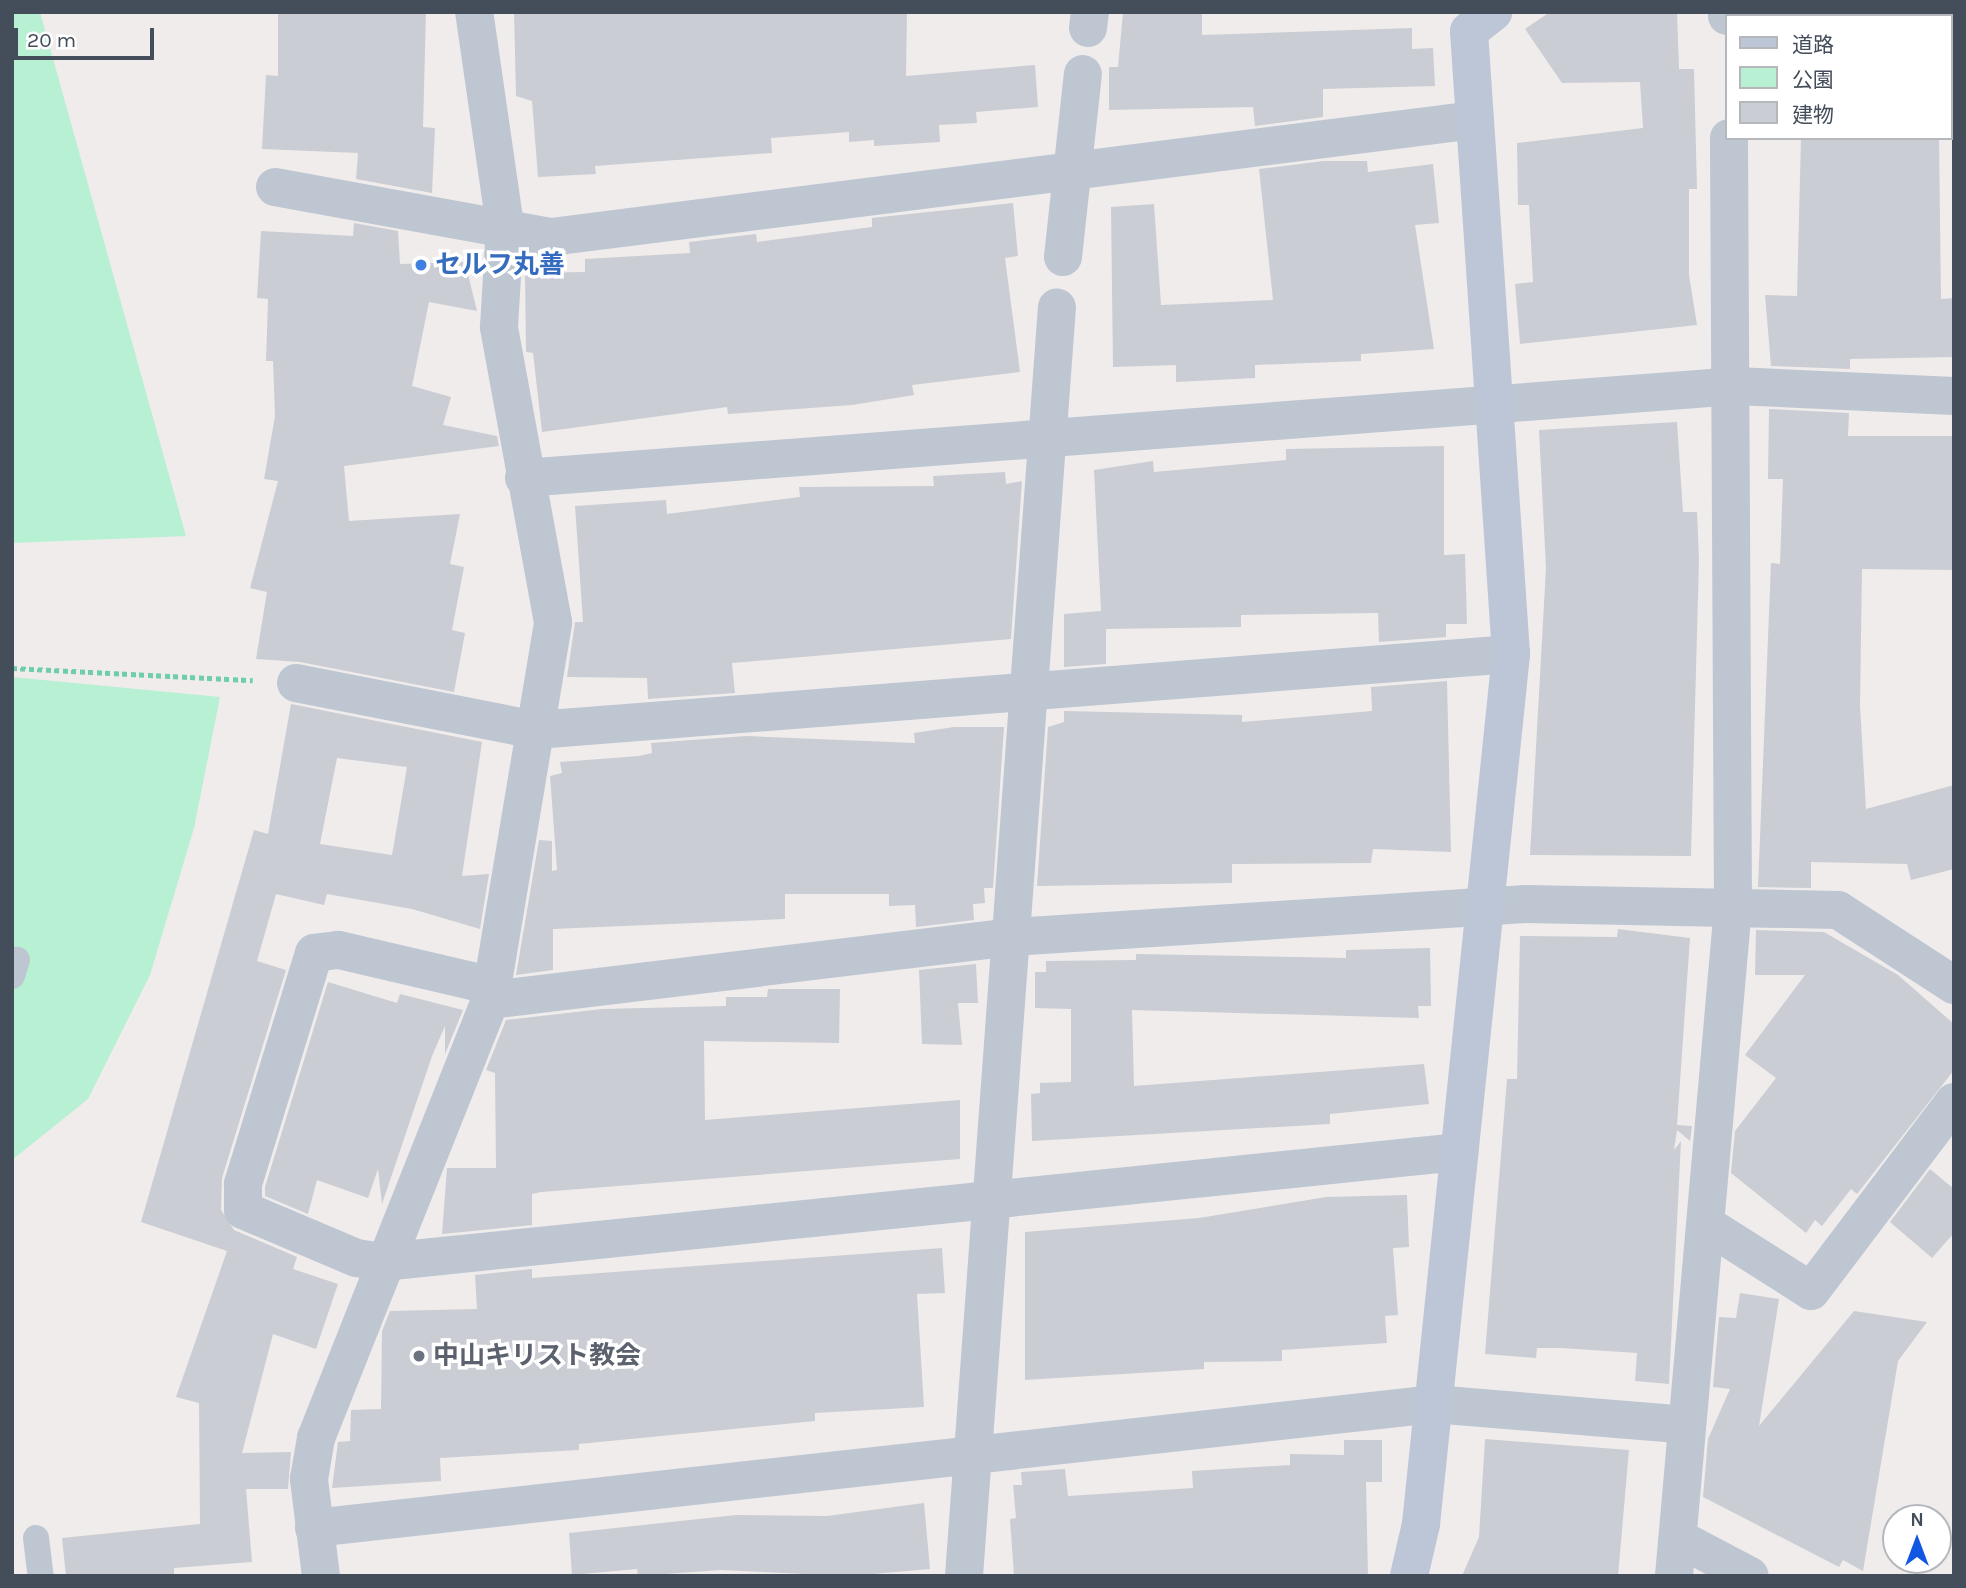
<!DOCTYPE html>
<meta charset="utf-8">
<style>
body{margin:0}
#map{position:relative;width:1966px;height:1588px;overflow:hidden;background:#efeceb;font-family:Karla,"Noto Sans JP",sans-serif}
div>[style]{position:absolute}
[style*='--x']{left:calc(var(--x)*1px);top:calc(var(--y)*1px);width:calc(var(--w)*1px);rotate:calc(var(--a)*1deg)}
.green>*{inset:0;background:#b7f0d3}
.building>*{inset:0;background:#cbcdd4}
.path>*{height:4.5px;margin-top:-2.25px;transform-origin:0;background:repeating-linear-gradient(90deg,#6ecea9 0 5px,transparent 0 8.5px)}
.lane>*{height:26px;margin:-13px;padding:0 13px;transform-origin:13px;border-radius:13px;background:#bec6d2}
.street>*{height:38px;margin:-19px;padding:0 19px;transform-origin:19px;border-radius:19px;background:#bec6d2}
.secondary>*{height:38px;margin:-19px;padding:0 19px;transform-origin:19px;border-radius:19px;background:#bdc6d6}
.dots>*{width:19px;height:19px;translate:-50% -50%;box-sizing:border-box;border:4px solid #fff;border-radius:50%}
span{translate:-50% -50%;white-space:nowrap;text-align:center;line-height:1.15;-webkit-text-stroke:7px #fff;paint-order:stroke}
.shop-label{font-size:26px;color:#366cbe;font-weight:700}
.left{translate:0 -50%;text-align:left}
.worship-label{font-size:26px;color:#5b616d;font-weight:700}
.frame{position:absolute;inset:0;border:14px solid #444d5a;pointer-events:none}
.legend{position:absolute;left:1725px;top:14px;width:228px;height:126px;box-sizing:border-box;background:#fff;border:2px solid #b4b8bd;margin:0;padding:9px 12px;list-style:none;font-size:21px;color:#444d5a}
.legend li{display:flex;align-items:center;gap:14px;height:35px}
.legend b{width:35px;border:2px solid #b4b8bd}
.north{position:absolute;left:1882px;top:1504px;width:70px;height:70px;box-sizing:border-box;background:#fff;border:2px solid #b4b8bd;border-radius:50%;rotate:0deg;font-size:19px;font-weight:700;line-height:28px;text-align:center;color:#444d5a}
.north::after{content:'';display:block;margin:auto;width:24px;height:32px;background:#1257e2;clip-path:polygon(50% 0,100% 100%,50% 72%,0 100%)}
.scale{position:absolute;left:14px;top:28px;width:140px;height:32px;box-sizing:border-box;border:4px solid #444d5a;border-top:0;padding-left:9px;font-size:21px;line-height:24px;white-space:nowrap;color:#444d5a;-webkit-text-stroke:5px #fff;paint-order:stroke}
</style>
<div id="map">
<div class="green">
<i style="clip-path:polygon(12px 12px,40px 12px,186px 536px,12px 543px)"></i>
<i style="clip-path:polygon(12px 677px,220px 697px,194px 828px,150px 975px,88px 1099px,12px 1160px)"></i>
</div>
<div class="building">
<i style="clip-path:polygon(278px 12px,426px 12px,423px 127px,435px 128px,432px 193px,356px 179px,358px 153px,262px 149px,266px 75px,278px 76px)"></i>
<i style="clip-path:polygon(514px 12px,907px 12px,906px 76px,1035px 65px,1038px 107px,976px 112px,977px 123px,939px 125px,940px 142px,874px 146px,874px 140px,849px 142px,849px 132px,771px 138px,772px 153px,595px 166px,596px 174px,538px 177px,532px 101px,516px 96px)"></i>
<i style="clip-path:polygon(1123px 12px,1202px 12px,1202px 35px,1412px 28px,1412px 49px,1433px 48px,1435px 86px,1323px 89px,1323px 117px,1255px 126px,1253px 107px,1109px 110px,1109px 67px,1118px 67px)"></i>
<i style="clip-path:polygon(1550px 12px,1677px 12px,1679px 69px,1694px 69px,1697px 189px,1689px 189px,1689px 275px,1697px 325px,1520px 344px,1515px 284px,1533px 282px,1529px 205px,1518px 205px,1517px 143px,1643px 128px,1640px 82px,1562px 83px,1525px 29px)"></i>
<i style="clip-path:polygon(1801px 138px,1939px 138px,1941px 299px,1954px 298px,1954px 357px,1850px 359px,1850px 369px,1771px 366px,1765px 295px,1797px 296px)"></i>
<i style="clip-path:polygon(1323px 161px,1367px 161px,1368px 172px,1433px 164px,1439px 223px,1415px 225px,1434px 349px,1361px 354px,1361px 361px,1255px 365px,1255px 378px,1176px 382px,1176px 365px,1113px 367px,1111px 207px,1154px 204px,1161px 305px,1273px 300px,1259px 169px)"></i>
<i style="clip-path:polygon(1013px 203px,1018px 256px,1005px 258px,1020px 372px,912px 385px,914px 395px,852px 405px,728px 414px,727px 407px,542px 432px,533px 353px,526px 352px,525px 273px,585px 272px,585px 259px,690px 253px,689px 242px,756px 234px,757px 242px,872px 227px,872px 218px)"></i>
<i style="clip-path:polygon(354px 223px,398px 231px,400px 264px,465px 262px,477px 311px,429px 302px,412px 386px,451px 397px,443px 425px,497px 436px,499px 446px,344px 466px,349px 521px,460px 514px,450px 564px,464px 567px,452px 630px,465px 633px,454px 692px,300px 662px,256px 659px,267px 592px,250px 588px,278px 481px,264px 479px,275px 416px,273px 361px,266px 361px,268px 299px,257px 298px,261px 231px,353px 236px)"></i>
<i style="clip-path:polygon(1769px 409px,1849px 413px,1848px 436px,1954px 436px,1954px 570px,1862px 569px,1860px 705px,1866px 809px,1954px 785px,1954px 869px,1911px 880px,1907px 864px,1811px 862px,1811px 888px,1758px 887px,1771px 563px,1780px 564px,1783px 479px,1768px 479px)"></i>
<i style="clip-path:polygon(1677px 422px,1683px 512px,1697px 512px,1699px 559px,1691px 856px,1530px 855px,1546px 568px,1539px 430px)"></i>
<i style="clip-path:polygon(1444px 446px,1444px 555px,1465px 554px,1467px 624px,1446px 624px,1446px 637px,1379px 642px,1378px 613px,1241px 615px,1241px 627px,1106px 629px,1106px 664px,1064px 667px,1064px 614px,1101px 611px,1094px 470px,1153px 461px,1154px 472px,1286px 460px,1286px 449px)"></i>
<i style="clip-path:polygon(1005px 472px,1006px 484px,1022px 481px,1011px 639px,732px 663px,735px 693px,648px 699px,647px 678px,567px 677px,575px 622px,583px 622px,575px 506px,666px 500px,667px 514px,800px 497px,799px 487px,934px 486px,933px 476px)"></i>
<i style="clip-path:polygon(1447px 681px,1451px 852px,1373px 849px,1371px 863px,1232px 864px,1232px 883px,1037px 886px,1048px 727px,1064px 722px,1064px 711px,1242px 715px,1242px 722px,1372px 711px,1371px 687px)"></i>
<i style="clip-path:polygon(evenodd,291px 704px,482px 742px,462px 876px,489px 874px,480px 929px,412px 909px,327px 894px,324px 905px,276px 894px,257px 961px,286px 970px,222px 1178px,221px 1210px,234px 1230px,297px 1257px,293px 1269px,338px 1284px,316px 1349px,273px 1334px,242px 1453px,291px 1452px,288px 1489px,246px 1489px,252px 1562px,174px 1568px,174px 1576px,66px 1576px,62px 1538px,200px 1524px,199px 1403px,176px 1397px,227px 1251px,141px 1222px,254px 830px,268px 834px,291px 704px,337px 758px,407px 767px,392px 855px,320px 844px,337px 758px)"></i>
<i style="clip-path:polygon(954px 727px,1004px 727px,993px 888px,984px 888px,985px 903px,973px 904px,974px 920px,916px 927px,915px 905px,889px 906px,889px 894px,785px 894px,785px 919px,553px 929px,553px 970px,516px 975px,539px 840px,552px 841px,552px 871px,557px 870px,550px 776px,562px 773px,560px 762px,639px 756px,652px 753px,651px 743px,746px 736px,915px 743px,914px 733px)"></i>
<i style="clip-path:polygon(1618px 929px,1690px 938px,1677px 1125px,1692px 1126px,1690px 1141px,1677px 1130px,1674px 1150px,1681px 1141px,1669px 1384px,1635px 1381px,1637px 1353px,1561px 1348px,1537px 1348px,1536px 1358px,1485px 1354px,1507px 1079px,1517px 1079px,1520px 936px,1617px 937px)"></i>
<i style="clip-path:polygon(1756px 930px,1824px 932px,1898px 975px,1954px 1024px,1954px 1070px,1857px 1194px,1851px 1189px,1822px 1226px,1815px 1220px,1806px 1233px,1731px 1173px,1735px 1131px,1776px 1078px,1745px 1055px,1805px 975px,1755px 975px)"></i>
<i style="clip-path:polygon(1430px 948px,1431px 1006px,1418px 1006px,1419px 1018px,1132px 1010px,1134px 1086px,1424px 1064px,1429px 1104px,1330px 1114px,1330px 1124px,1032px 1141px,1031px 1094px,1040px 1093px,1040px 1083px,1071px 1082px,1071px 1009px,1035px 1008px,1035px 972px,1046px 972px,1046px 961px,1136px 960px,1136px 954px,1346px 958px,1346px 950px)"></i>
<i style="clip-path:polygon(976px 964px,978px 1003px,958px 1003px,962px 1045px,922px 1044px,919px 970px)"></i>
<i style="clip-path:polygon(328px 982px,397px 1003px,400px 994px,463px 1010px,445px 1054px,445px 1026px,432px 1056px,382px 1204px,378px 1169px,368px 1198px,317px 1180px,308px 1214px,265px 1196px,265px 1187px)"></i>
<i style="clip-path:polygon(768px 989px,840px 989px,839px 1043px,704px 1041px,705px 1120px,960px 1100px,960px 1159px,541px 1192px,532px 1194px,532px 1225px,442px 1234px,447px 1168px,496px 1168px,495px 1073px,486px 1070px,506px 1020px,602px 1009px,726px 1006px,726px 997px,767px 997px)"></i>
<i style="clip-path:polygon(1930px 1169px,1954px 1189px,1954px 1233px,1932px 1258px,1890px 1222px)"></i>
<i style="clip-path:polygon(1407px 1195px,1409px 1247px,1393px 1248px,1398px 1315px,1385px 1316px,1387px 1343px,1282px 1350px,1282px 1361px,1204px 1362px,1204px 1369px,1025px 1380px,1025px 1232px,1199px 1218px,1326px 1197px)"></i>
<i style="clip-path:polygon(942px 1248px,945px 1293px,917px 1294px,924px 1407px,815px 1413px,815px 1421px,579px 1444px,579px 1450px,440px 1458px,441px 1481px,332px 1488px,338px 1442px,350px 1441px,351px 1410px,381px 1409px,382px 1331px,390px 1311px,477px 1309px,475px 1275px,532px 1269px,532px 1278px)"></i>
<i style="clip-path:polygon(1740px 1293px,1779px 1299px,1759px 1426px,1854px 1311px,1927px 1322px,1898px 1361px,1863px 1571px,1843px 1560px,1839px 1567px,1703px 1497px,1708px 1439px,1730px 1389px,1713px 1387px,1719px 1317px,1736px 1318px)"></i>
<i style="clip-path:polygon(1485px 1439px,1629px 1450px,1618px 1576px,1462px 1576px,1479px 1537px)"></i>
<i style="clip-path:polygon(1344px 1440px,1382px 1440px,1382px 1482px,1366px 1482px,1368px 1576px,1014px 1576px,1010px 1519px,1016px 1518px,1013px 1485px,1022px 1485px,1021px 1472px,1065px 1469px,1068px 1496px,1193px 1488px,1192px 1471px,1290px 1465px,1290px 1454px,1344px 1455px)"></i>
<i style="clip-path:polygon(924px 1503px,930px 1569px,850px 1576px,721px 1570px,638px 1576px,637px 1569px,572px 1575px,569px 1533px,736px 1515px,827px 1516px)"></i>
</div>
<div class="path">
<i style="--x:12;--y:668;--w:241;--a:2.9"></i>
</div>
<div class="lane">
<i style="--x:12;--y:976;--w:17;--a:-73"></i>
<i style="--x:36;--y:1538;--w:38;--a:83"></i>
</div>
<div class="street">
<i style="--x:1727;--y:12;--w:4;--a:90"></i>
<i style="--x:1088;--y:28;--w:16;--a:-83"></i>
<i style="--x:275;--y:187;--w:280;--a:10.3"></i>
<i style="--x:551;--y:237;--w:930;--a:-7.22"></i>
<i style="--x:1063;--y:257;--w:184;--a:-83.8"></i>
<i style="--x:524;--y:478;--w:1214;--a:-4.34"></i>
<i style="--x:1735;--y:386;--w:219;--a:2.6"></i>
<i style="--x:296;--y:683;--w:245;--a:11.1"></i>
<i style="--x:536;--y:730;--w:978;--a:-4.46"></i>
<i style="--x:489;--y:985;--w:155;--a:-166.9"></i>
<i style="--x:338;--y:950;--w:24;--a:173"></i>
<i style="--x:314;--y:953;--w:242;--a:107.1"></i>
<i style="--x:243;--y:1184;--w:26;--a:90"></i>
<i style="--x:243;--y:1210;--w:123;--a:23"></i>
<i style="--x:356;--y:1258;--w:27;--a:8"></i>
<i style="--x:383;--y:1262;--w:1082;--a:-5.84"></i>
<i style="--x:490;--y:1000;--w:527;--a:-6.87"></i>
<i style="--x:1013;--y:937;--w:514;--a:-3.68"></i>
<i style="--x:1526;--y:904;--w:312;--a:1.1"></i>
<i style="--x:1838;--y:910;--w:138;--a:32.9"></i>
<i style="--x:1707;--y:1225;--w:123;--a:32.4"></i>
<i style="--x:1811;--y:1291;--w:237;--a:-52.9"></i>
<i style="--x:314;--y:1528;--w:1126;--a:-6.32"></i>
<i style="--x:1433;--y:1404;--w:255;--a:4.7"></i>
<i style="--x:1678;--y:1538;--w:81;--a:27.8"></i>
<i style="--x:321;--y:1576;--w:98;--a:-97.1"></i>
<i style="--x:309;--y:1479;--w:42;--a:-80.3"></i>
<i style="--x:316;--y:1438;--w:471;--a:-68.3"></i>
<i style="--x:490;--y:1000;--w:383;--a:-80.5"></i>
<i style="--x:553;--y:622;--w:300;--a:-100.4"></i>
<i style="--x:499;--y:327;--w:101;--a:-86.6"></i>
<i style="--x:505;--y:226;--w:216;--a:-98.2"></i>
<i style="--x:964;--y:1576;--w:1272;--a:-85.81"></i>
<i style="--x:1674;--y:1576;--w:672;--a:-84.96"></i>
<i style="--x:1733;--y:907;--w:769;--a:-90.3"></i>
</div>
<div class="secondary">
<i style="--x:1409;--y:1576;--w:53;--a:-77"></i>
<i style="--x:1421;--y:1524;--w:875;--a:-84.09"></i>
<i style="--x:1511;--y:654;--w:624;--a:-93.86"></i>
<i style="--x:1469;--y:31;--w:31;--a:-38"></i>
</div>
<div class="dots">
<i style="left:421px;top:265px;background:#3f7fe0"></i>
<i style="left:419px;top:1356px;background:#6b7280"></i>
</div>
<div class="shop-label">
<span class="left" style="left:435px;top:265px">セルフ丸善</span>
</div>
<div class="worship-label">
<span class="left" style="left:433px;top:1356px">中山キリスト教会</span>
</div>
<div class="frame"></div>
<ul class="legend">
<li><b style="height:9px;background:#bdc6d6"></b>道路</li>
<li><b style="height:19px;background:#b7f0d3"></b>公園</li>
<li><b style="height:19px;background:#cbcdd4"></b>建物</li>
</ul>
<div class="north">N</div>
<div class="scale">20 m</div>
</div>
